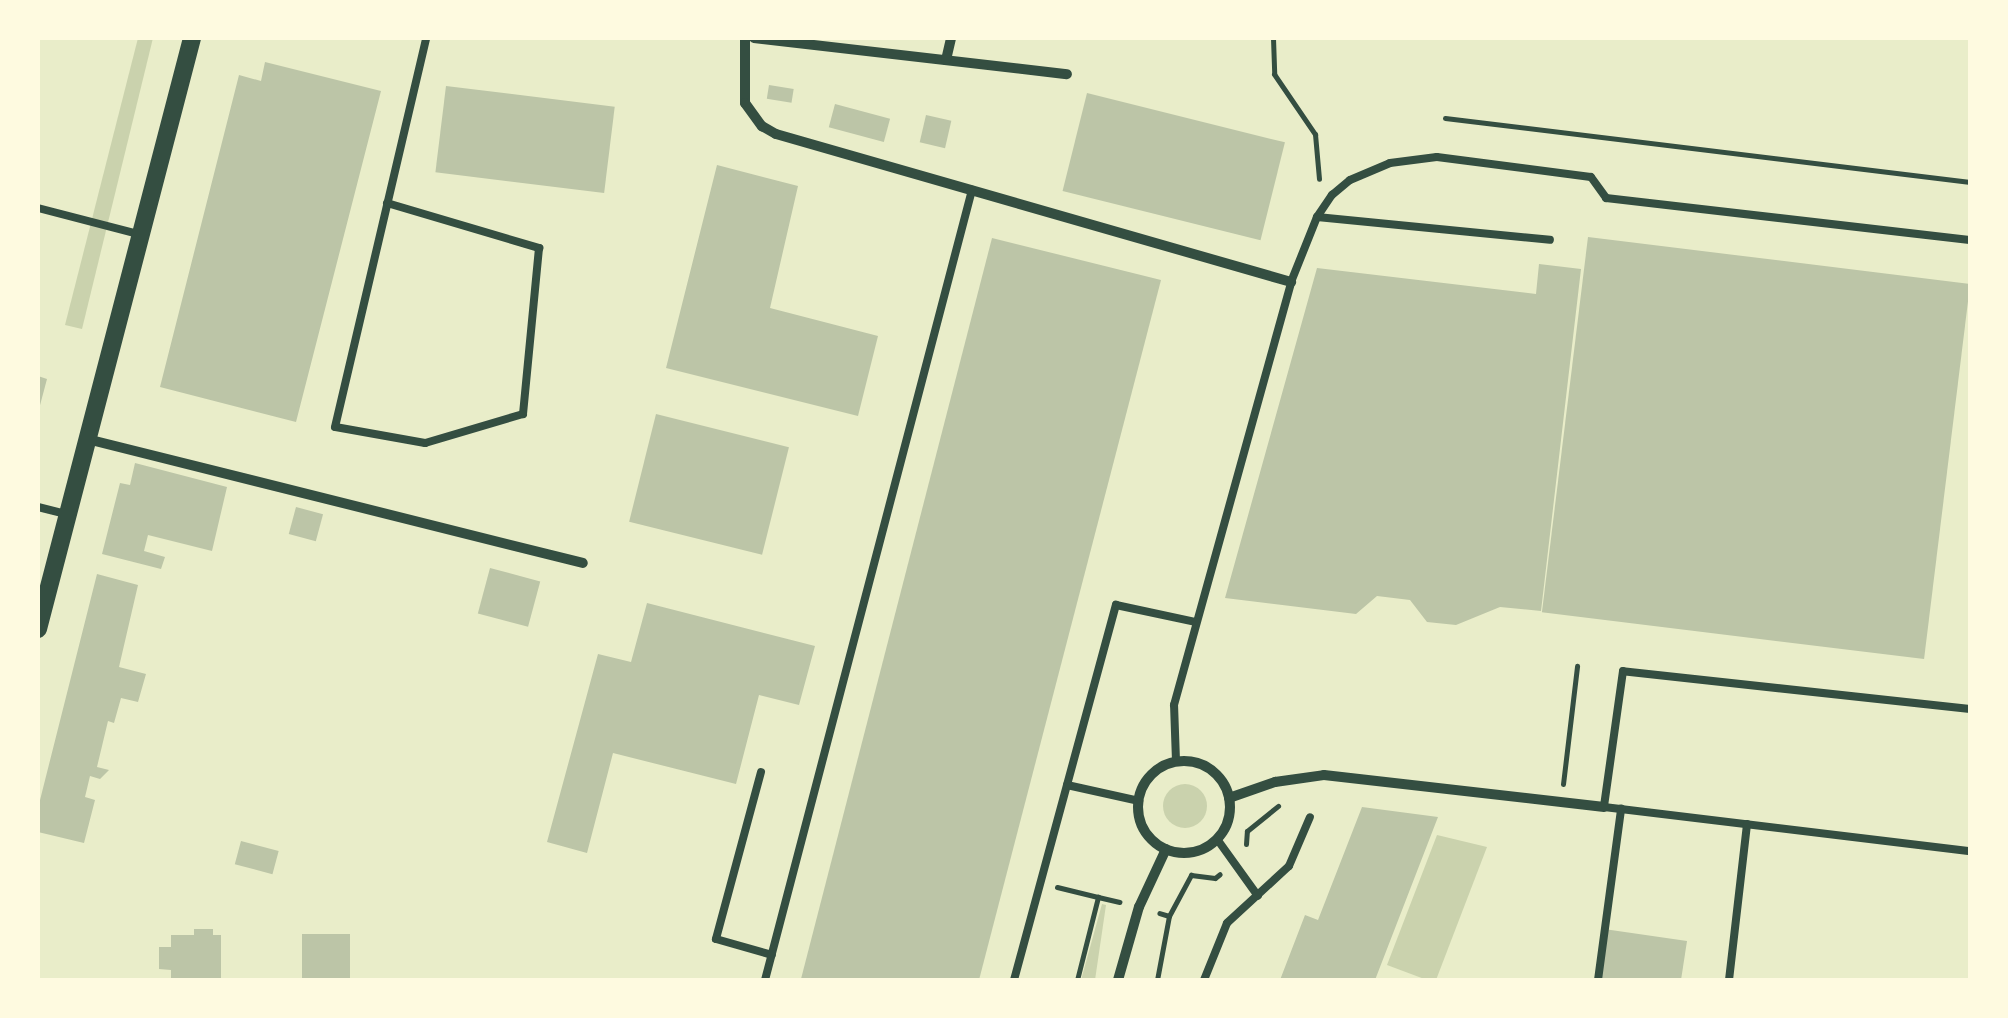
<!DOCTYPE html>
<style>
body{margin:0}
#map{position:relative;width:2008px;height:1018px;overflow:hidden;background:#e9edc9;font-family:Lato,sans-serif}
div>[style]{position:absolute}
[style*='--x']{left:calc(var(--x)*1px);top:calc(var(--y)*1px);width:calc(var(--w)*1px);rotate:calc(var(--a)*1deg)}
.green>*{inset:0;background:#cad2ad}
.round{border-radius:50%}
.building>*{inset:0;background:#bcc5a7;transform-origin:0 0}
.path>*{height:5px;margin:-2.5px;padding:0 2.5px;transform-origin:2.5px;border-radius:2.5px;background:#344e41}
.service>*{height:8px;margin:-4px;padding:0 4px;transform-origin:4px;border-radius:4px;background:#344e41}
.minor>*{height:10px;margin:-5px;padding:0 5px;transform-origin:5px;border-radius:5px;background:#344e41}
.minor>.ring{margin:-5px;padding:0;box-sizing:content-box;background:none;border:10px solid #344e41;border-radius:50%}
.tertiary>*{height:18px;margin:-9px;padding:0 9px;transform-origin:9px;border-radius:9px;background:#344e41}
span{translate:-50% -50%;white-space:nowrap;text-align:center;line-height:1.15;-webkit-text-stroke:8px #fefae0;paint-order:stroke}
.frame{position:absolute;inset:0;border:40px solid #fefae0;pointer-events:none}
</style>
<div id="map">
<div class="green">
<i style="clip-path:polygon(138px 38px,153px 38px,82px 329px,65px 325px)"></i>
<i class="round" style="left:1163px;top:784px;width:44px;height:44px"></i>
<i style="clip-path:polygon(1437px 835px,1487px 847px,1436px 980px,1427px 980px,1387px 965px)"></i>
<i style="clip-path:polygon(1102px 904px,1106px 905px,1095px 980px,1081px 980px)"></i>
</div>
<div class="building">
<i style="clip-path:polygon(265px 62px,381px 91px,296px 422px,160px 387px,239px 75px,261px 81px)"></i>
<i style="left:769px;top:85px;width:25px;height:14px;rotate:9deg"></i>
<i style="left:446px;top:86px;width:170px;height:87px;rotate:7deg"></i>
<i style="left:1087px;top:93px;width:204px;height:101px;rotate:14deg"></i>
<i style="left:835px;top:104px;width:57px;height:24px;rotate:15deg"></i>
<i style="left:926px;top:115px;width:26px;height:28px;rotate:13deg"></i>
<i style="clip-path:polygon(717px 165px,798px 186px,770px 308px,878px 336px,858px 416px,666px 368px)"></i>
<i style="left:1588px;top:237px;width:385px;height:378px;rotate:7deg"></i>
<i style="clip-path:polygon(992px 238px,1161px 280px,979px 980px,805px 980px,801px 979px)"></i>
<i style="clip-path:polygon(1539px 264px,1581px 269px,1541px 611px,1500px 607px,1456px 625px,1427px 622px,1410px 600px,1377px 596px,1356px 614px,1225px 598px,1317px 268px,1536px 294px)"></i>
<i style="clip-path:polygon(38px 376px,47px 379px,39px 409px,38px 409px)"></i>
<i style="left:656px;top:414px;width:137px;height:111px;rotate:14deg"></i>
<i style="clip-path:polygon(135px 463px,227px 487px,212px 551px,148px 535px,144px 551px,165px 557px,161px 569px,102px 554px,120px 483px,130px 485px)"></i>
<i style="left:296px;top:507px;width:28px;height:28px;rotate:15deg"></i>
<i style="left:490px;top:568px;width:52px;height:47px;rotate:15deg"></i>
<i style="clip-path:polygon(97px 574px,138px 585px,119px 667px,146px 674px,138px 702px,121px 698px,114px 723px,108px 721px,97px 767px,109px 770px,100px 779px,90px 776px,85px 797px,95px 800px,84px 843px,38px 832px,38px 808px)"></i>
<i style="clip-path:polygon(647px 603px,815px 646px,799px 705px,759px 695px,736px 784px,613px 753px,587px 853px,547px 842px,598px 654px,631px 662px)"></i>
<i style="clip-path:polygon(1362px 807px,1438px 817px,1375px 980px,1280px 980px,1305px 915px,1318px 920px)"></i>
<i style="left:241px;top:841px;width:39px;height:24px;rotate:15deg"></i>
<i style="clip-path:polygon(194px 929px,213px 929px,213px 935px,221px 935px,221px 980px,171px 980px,171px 970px,159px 969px,159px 947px,171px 947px,171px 935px,194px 935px)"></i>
<i style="clip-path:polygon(1604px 929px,1687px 941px,1681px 980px,1597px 980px)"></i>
<i style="left:302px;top:934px;width:48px;height:46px"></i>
</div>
<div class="path">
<i style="--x:1273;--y:38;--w:36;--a:88"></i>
<i style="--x:1274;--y:74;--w:73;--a:55.7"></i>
<i style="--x:1315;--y:134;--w:45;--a:84.9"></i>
<i style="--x:1445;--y:118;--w:529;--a:6.95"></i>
<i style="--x:1563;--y:784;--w:119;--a:-83.2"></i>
<i style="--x:1246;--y:844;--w:13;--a:-86"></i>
<i style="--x:1247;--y:831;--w:40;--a:-39"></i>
<i style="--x:1057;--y:887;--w:42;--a:13.7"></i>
<i style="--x:1169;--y:916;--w:47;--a:-61.8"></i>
<i style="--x:1191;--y:875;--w:24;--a:7"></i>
<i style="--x:1215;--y:878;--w:6;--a:-39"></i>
<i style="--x:1077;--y:980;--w:86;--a:-75.8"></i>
<i style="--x:1098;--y:897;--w:22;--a:13"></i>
<i style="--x:1157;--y:980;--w:65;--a:-79.4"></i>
<i style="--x:1169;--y:916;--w:10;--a:-163"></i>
</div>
<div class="service">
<i style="--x:387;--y:203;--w:159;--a:16.5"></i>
<i style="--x:539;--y:248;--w:167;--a:95.5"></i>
<i style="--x:523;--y:414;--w:102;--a:163.5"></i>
<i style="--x:425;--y:443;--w:91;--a:-169.9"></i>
<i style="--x:335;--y:427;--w:400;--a:-76.8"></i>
<i style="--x:38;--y:208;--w:103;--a:14.6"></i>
<i style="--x:1317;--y:217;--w:234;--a:5.6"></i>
<i style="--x:38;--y:507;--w:30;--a:14"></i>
<i style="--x:1970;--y:709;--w:349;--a:-173.8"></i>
<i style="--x:1623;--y:671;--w:137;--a:98"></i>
<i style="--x:1604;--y:807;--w:369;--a:6.9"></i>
<i style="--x:1176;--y:761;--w:56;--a:-92"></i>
<i style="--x:1174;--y:705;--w:439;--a:-74.5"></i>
<i style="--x:1291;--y:282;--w:70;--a:-68.2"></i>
<i style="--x:1317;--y:217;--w:27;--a:-56"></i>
<i style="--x:1332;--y:195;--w:23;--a:-40"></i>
<i style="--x:1350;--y:180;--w:43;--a:-23"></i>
<i style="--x:1390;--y:163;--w:47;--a:-7.3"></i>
<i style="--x:1437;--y:157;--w:155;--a:7.4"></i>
<i style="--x:1591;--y:177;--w:26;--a:54"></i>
<i style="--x:1606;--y:198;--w:366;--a:6.6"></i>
<i style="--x:761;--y:772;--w:173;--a:105.1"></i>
<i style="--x:716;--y:939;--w:58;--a:15.9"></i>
<i style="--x:1067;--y:785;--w:74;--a:12.5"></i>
<i style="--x:1217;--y:839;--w:70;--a:54.3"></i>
<i style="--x:765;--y:980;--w:817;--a:-75.32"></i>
<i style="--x:1014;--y:980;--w:389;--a:-74.8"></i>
<i style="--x:1116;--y:605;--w:82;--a:12"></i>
<i style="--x:1204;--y:980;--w:61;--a:-68"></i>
<i style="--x:1227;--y:923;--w:84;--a:-42.6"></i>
<i style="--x:1289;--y:866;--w:53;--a:-66.8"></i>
<i style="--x:1598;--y:980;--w:173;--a:-82.3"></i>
<i style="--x:1729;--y:980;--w:157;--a:-83.4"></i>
</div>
<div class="minor">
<i style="--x:745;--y:38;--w:65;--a:90"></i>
<i style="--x:745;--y:103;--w:29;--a:54"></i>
<i style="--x:762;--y:126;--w:16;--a:30"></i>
<i style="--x:776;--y:134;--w:536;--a:16.03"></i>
<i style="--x:754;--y:38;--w:315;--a:6.6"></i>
<i style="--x:946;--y:60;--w:23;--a:-77"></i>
<i style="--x:87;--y:439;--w:511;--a:14.04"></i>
<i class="ring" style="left:1138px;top:761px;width:82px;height:82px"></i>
<i style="--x:1229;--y:798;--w:49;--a:-19.2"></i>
<i style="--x:1275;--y:782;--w:49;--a:-8.1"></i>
<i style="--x:1324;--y:775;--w:282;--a:6.5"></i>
<i style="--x:1118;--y:980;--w:76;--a:-74"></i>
<i style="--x:1139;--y:907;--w:64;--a:-65"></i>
</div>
<div class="tertiary">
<i style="--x:38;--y:629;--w:611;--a:-75.39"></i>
</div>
<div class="frame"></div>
</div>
